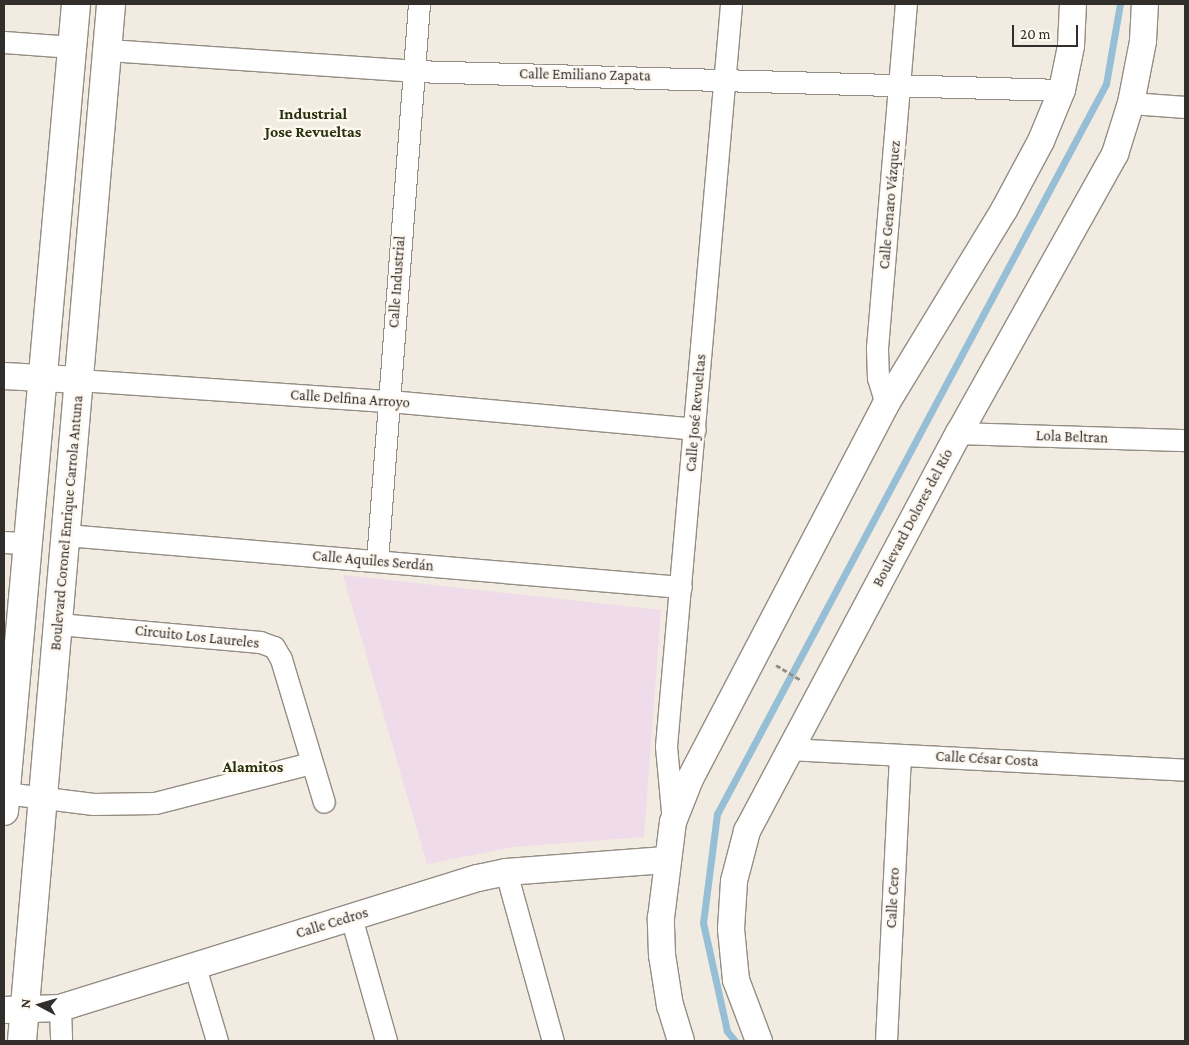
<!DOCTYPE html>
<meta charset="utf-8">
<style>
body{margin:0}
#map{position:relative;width:1189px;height:1045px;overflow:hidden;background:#f2ebe1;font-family:"Crimson Pro",serif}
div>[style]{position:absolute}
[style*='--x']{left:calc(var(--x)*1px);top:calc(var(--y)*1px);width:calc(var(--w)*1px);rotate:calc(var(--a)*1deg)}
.education>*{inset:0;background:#efdbea}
.stream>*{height:7px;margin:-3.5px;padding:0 3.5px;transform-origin:3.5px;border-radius:3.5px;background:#96bfd6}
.path>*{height:3px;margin-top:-1.5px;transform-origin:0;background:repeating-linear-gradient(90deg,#959089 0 5px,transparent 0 7.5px)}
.roads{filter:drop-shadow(1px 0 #948d84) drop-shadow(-1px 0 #948d84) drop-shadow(0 1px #948d84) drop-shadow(0 -1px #948d84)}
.minor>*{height:21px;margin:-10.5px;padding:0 10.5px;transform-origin:10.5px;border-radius:10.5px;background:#fff}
.tertiary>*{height:26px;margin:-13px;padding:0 13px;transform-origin:13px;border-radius:13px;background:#fff}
.secondary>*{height:28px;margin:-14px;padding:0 14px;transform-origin:14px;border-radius:14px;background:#fff}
span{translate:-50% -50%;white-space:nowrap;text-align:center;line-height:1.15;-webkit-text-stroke:5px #fef8f1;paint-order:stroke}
.street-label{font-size:15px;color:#312e2b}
.neighbourhood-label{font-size:16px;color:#28320c;font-weight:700}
.frame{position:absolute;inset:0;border:5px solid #312e2b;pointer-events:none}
.north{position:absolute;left:15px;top:980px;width:50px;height:50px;-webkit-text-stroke:4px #fef8f1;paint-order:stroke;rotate:276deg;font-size:14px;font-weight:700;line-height:20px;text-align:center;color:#312e2b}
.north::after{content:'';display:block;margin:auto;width:18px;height:22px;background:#312e2b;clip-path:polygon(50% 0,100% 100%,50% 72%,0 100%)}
.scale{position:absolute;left:1012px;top:25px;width:66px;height:22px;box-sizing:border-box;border:2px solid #312e2b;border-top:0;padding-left:6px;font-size:15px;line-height:18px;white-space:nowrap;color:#312e2b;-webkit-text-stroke:4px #fef8f1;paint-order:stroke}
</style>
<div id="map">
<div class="education">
<i style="clip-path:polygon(343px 575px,661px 610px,644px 837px,514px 847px,427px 864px)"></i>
</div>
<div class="stream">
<i style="--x:735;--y:1041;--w:13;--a:-129"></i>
<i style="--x:727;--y:1031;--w:111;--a:-102.5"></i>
<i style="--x:703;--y:923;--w:110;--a:-82.7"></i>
<i style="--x:717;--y:814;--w:827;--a:-61.95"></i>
<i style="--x:1106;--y:84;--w:81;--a:-80.1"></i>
</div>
<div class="path">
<i style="--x:776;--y:665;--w:29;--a:31"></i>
</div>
<div class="roads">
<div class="minor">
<i style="--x:4;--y:42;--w:68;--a:4.2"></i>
<i style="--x:108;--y:50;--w:306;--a:3.9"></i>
<i style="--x:413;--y:71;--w:649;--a:1.68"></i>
<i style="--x:1131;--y:103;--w:54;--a:4.2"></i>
<i style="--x:79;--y:380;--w:311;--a:3.9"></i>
<i style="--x:389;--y:401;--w:307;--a:5.2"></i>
<i style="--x:886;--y:404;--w:27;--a:-107"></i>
<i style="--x:878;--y:378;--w:30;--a:-92"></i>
<i style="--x:877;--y:348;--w:345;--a:-85.2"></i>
<i style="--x:959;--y:433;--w:226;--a:1.8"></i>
<i style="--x:66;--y:535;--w:617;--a:4.83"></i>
<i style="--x:4;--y:542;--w:22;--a:3"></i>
<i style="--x:377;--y:561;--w:559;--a:-85.69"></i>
<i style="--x:58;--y:624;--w:203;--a:5.1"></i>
<i style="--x:260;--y:642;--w:15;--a:20"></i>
<i style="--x:274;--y:647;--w:14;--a:60"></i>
<i style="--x:281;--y:659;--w:149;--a:73.3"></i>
<i style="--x:789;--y:749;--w:397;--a:3"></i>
<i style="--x:5;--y:793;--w:89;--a:7.1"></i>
<i style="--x:93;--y:804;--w:62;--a:-0.9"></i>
<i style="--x:155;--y:803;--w:161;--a:-14.4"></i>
<i style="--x:673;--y:822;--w:76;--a:-95.3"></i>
<i style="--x:666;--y:746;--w:745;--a:-84.99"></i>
<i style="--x:506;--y:872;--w:175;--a:74.5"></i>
<i style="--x:351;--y:917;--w:129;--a:74.2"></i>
<i style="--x:195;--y:967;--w:77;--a:73.4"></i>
<i style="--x:60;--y:1008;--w:33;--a:88"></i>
<i style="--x:886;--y:1041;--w:286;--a:-87.2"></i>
</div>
<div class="tertiary">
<i style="--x:4;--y:376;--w:75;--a:3.1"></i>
<i style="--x:4;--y:1010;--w:56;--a:-2"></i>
<i style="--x:60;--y:1008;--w:438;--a:-17.3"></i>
<i style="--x:478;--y:878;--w:29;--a:-12"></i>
<i style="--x:506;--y:872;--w:160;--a:-4.3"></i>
<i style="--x:681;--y:1041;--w:37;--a:-107"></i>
<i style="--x:670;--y:1006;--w:52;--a:-98.9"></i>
<i style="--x:662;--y:955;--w:37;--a:-92"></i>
<i style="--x:661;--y:918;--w:97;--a:-82.9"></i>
<i style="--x:673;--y:822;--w:46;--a:-68.4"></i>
<i style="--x:690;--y:779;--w:423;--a:-62.4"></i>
<i style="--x:886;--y:404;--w:227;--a:-58.7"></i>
<i style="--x:1004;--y:210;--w:78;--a:-61.8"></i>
<i style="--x:1041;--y:141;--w:55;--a:-67.6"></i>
<i style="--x:1062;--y:90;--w:45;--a:-78.4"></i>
<i style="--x:1071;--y:46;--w:42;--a:-87.3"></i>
<i style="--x:759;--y:1041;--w:65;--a:-110.7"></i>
<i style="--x:736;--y:980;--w:51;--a:-95.6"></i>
<i style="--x:731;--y:929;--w:48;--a:-86.4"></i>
<i style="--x:734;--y:881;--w:52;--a:-75.4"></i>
<i style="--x:747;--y:831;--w:451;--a:-62"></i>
<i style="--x:959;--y:433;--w:320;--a:-60.8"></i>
<i style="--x:1115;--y:154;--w:53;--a:-72.6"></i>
<i style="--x:1131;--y:103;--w:63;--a:-79"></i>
<i style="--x:1143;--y:41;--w:37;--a:-87"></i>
</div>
<div class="secondary">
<i style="--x:4;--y:811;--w:810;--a:-84.9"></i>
<i style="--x:22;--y:1041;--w:1041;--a:-85.09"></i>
</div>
</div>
<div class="street-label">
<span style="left:585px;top:75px;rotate:1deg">Calle Emiliano Zapata</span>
<span style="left:890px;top:205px;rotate:-85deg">Calle Genaro Vázquez</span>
<span style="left:397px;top:282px;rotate:-86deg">Calle Industrial</span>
<span style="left:350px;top:399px;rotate:4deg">Calle Delfina Arroyo</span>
<span style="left:696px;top:413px;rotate:-85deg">Calle José Revueltas</span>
<span style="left:1072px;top:437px;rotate:2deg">Lola Beltran</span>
<span style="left:913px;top:518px;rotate:-62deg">Boulevard Dolores del Río</span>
<span style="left:67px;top:523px;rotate:-85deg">Boulevard Coronel Enrique Carrola Antuna</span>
<span style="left:373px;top:561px;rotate:5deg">Calle Aquiles Serdán</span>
<span style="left:197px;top:637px;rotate:6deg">Circuito Los Laureles</span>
<span style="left:987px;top:759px;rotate:3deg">Calle César Costa</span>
<span style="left:893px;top:898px;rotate:-87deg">Calle Cero</span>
<span style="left:332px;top:923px;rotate:-17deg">Calle Cedros</span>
</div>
<div class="neighbourhood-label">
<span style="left:313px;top:123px">Industrial<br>Jose Revueltas</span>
<span style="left:253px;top:767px">Alamitos</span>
</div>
<div class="frame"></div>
<div class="north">N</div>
<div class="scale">20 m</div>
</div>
